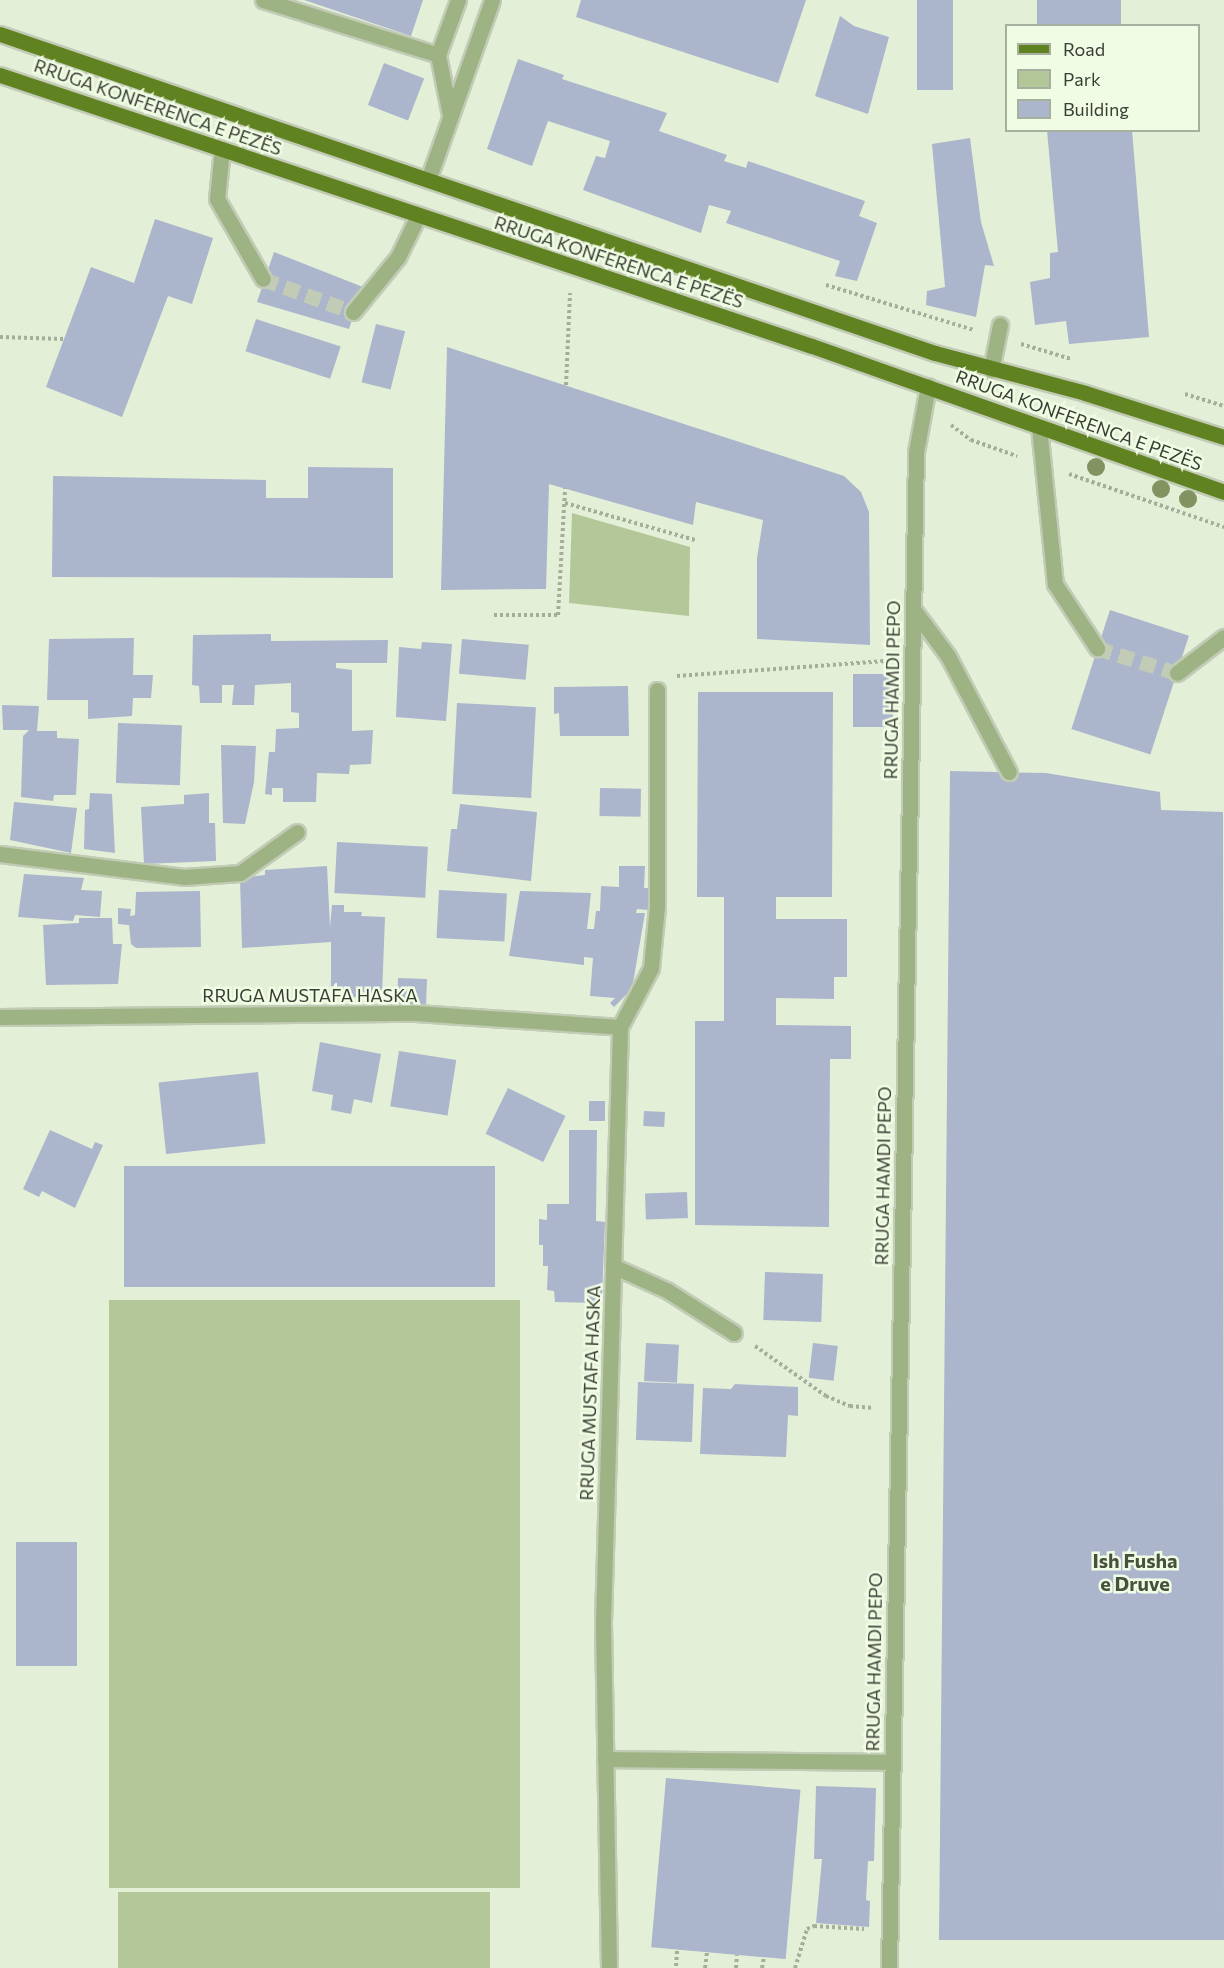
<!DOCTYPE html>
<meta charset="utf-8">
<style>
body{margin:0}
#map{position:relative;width:1224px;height:1968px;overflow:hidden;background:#e4efd7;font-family:Commissioner,sans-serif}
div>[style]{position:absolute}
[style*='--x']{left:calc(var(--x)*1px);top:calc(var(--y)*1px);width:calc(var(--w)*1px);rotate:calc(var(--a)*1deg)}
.green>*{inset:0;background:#b3c799;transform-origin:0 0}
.building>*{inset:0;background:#abb5cc;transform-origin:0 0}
.minor-tunnel>*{height:15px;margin-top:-7.5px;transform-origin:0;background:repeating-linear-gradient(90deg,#c2cbb6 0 15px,transparent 0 23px)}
.path>*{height:4px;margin-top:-2px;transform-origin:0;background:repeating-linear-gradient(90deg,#a5ad9b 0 3px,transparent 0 6px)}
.roads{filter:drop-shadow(2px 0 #c2cbb6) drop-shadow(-2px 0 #c2cbb6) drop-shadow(0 2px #c2cbb6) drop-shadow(0 -2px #c2cbb6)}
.minor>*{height:15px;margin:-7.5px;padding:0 7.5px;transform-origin:7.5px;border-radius:7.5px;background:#9eb384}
.major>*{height:15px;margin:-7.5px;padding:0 7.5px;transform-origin:7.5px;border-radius:7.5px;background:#608220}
.trees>*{width:18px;height:18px;margin:-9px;border-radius:50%;background:#829361}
span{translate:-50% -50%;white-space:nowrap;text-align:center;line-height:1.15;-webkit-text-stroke:5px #f1fce4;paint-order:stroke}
.street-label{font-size:18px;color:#393d34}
.neighbourhood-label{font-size:20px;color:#48513d;font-weight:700}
.legend{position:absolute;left:1005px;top:24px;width:195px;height:108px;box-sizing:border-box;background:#f1fce4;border:2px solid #a7b09e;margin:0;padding:8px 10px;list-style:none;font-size:18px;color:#393d34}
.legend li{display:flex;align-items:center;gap:12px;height:30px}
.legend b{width:30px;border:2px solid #a7b09e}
</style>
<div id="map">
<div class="green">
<i style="clip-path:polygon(572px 513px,690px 547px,689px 616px,569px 603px)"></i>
<i style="left:109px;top:1300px;width:411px;height:588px"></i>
<i style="left:490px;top:1892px;width:76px;height:372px;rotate:90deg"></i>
</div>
<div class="building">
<i style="clip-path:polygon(304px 0,423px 0,411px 36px)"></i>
<i style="clip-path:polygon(581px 0,806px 0,778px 83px,576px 17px)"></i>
<i style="left:917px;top:0;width:36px;height:90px"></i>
<i style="left:1037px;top:0;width:84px;height:26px"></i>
<i style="clip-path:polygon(840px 16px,854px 26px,889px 37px,868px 114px,815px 96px)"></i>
<i style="clip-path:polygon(518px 59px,564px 75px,562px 79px,667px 113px,659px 131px,727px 155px,724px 161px,746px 168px,748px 161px,865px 201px,859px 216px,877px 223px,857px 281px,835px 276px,840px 261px,726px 223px,731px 211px,709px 205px,701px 233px,583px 190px,596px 156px,605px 158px,610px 141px,548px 121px,532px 166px,487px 149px)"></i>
<i style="left:384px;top:63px;width:43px;height:45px;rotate:21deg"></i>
<i style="clip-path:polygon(1047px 130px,1132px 130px,1149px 337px,1069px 344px,1066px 321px,1035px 325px,1030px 282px,1050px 278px,1050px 253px,1058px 252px)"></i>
<i style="clip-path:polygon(970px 138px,981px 222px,994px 266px,985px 265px,976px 317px,926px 305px,927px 291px,945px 287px,932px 144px)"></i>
<i style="clip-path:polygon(155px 219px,213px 238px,192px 304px,168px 296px,122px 417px,46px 387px,91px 267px,134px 283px)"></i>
<i style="clip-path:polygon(274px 252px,363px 287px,349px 329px,257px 302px)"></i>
<i style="left:256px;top:319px;width:89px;height:34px;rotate:18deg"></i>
<i style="left:376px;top:324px;width:30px;height:60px;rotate:14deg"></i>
<i style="clip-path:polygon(447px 347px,844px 476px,861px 492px,869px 512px,870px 645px,757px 639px,757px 558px,763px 520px,696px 502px,693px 525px,549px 484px,546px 589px,441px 590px)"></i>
<i style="clip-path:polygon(308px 467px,393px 468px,393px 578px,52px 577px,53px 476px,266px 480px,266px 498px,308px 498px)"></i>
<i style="left:1110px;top:610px;width:83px;height:125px;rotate:18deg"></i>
<i style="clip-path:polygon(271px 634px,271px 641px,388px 640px,387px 663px,336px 663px,336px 668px,352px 670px,352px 731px,373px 730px,371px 764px,350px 765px,349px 774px,317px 773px,316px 802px,283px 802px,283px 788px,272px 788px,272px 795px,265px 794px,269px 752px,275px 752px,276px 729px,299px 728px,299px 713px,291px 712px,291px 683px,255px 685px,254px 705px,232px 705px,234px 685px,222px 685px,222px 703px,200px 703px,199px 686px,192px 685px,193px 635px)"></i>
<i style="clip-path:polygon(134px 638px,133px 675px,153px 675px,151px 698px,133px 698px,132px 716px,88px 719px,88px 700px,47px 700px,49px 639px)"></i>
<i style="left:462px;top:639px;width:67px;height:35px;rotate:5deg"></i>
<i style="clip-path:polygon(422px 642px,452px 644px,446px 721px,396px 717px,399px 647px,421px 649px)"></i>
<i style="left:853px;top:674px;width:40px;height:53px"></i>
<i style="clip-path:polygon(628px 686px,629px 736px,560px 736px,559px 713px,554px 714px,554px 687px)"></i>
<i style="clip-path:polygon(698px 692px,833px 692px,832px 897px,776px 897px,776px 919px,847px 919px,847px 977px,834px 977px,834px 999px,776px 998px,776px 1025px,851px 1026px,851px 1059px,830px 1059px,829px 1227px,695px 1225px,695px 1021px,724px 1021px,724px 897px,697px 897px)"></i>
<i style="left:457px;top:703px;width:79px;height:91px;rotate:3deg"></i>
<i style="clip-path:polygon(2px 705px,39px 706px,37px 731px,57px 731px,57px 738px,79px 739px,76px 795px,54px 795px,53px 801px,21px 797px,23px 736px,29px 730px,3px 730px)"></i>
<i style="left:118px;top:723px;width:64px;height:60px;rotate:2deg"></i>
<i style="clip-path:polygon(221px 745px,256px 746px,254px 782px,245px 824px,223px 823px)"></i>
<i style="clip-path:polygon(950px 771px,1046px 773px,1160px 792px,1161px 810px,1223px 812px,1224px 1940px,939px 1940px)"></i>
<i style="left:600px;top:788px;width:41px;height:28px;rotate:1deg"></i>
<i style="clip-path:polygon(90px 793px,112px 794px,115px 853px,84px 849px,85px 810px,89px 809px)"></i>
<i style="clip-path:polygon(209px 793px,209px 823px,215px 823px,216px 861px,144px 864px,141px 807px,184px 804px,184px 795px)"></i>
<i style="clip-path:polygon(14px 802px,77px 808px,71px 853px,10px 840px)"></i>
<i style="clip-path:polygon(460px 804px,537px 812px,531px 881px,447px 871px,451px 829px,457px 829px)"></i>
<i style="left:337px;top:842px;width:91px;height:51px;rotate:3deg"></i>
<i style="clip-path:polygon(327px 866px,330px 927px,332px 905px,344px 905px,344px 912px,362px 912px,361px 916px,385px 917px,382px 995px,331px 999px,331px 942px,242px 948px,240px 878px,265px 875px,265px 870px)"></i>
<i style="clip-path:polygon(619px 866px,645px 866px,644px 888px,648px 888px,648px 910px,637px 909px,636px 913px,645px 913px,632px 989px,614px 1007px,610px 1003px,615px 998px,590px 996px,593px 958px,584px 957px,584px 965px,509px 956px,520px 891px,591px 893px,587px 929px,594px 929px,596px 911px,600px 911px,601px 886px,619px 887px)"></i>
<i style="clip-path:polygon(24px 874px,84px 878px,81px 890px,102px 891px,100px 917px,75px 915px,73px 921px,18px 917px)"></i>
<i style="left:439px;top:890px;width:68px;height:48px;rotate:3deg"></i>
<i style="clip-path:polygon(200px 891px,201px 947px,136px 948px,131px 944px,129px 925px,118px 924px,118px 908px,131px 909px,130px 916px,135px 915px,136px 892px)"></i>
<i style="clip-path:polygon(79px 918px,112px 918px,113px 944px,122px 944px,118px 984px,46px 985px,43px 925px,79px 923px)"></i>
<i style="left:398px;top:978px;width:29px;height:26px;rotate:2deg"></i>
<i style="clip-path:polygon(320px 1042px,381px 1054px,372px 1103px,354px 1099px,351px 1114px,331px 1110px,333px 1095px,312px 1091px)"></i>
<i style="left:399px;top:1051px;width:58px;height:56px;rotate:9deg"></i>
<i style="left:258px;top:1072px;width:72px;height:100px;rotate:84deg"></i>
<i style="left:508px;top:1088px;width:64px;height:51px;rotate:26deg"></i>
<i style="left:605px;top:1101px;width:20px;height:16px;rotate:90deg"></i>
<i style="left:644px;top:1111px;width:21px;height:15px;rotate:3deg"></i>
<i style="clip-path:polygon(50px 1130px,92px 1149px,95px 1142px,103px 1145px,75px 1208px,42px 1191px,39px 1197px,23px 1189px)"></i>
<i style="clip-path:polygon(569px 1130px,597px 1130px,596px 1221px,605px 1222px,602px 1297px,597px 1303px,555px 1302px,554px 1291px,547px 1290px,548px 1266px,543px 1266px,543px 1245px,539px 1245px,539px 1219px,547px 1220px,547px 1204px,569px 1204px)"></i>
<i style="left:124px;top:1166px;width:371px;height:121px"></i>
<i style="left:687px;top:1192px;width:26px;height:42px;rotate:88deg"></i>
<i style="left:765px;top:1272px;width:58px;height:48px;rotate:2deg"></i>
<i style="left:646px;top:1343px;width:33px;height:38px;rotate:3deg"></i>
<i style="left:813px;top:1343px;width:25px;height:35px;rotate:7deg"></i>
<i style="left:638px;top:1382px;width:56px;height:58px;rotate:2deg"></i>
<i style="clip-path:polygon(735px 1384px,798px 1387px,798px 1416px,788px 1415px,786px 1457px,700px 1454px,703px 1388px,731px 1389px)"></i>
<i style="left:16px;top:1542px;width:61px;height:124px"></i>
<i style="left:666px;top:1778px;width:135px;height:170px;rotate:5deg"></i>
<i style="clip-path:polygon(816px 1786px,876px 1788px,874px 1861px,868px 1861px,866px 1900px,870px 1901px,869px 1927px,816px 1923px,822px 1859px,814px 1859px)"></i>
</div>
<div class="minor-tunnel">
<i style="--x:263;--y:279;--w:96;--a:20.1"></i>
<i style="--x:1097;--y:648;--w:84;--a:17.4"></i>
</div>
<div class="path">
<i style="--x:826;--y:285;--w:155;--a:16.9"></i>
<i style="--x:0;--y:337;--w:64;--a:1.8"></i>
<i style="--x:1021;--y:344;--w:52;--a:16.7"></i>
<i style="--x:566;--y:385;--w:92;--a:-87.5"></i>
<i style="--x:1185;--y:394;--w:41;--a:17.1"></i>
<i style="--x:951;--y:425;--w:25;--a:37"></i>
<i style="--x:971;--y:440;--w:49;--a:19.2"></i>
<i style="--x:1069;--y:474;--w:164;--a:18.9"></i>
<i style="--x:565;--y:503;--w:135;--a:15.9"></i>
<i style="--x:494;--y:615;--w:64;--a:0"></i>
<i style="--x:558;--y:615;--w:127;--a:-86.8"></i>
<i style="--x:677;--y:676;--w:212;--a:-4.1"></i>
<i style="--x:755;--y:1346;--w:87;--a:35.2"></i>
<i style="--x:826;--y:1396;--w:26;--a:23"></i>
<i style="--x:850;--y:1406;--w:24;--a:5"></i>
<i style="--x:676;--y:1966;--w:16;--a:-86"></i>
<i style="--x:705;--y:1968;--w:16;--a:-83"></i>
<i style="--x:736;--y:1968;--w:13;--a:-86"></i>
<i style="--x:762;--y:1968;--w:11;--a:-80"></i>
<i style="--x:795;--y:1968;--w:41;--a:-72.9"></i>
<i style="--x:807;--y:1929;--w:8;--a:-23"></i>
<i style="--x:814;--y:1926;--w:50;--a:3.4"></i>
</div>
<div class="roads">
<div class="minor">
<i style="--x:263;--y:0;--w:183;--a:17.4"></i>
<i style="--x:450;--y:115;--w:61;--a:-101.3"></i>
<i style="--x:438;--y:55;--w:59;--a:-70"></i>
<i style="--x:222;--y:149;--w:50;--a:95.7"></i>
<i style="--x:217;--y:199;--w:92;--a:60.1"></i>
<i style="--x:428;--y:180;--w:191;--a:-70.4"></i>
<i style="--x:353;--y:312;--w:71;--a:-50.7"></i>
<i style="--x:398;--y:257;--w:46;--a:-64"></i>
<i style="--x:991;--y:370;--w:46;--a:-78.7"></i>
<i style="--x:1039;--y:427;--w:158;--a:84.2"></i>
<i style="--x:1055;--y:584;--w:77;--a:56.7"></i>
<i style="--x:913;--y:609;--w:59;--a:53.3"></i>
<i style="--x:948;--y:656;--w:131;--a:62.3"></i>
<i style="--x:1177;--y:673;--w:59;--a:-37.5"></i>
<i style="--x:0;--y:854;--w:185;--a:7.1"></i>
<i style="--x:184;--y:877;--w:56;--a:-4.1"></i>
<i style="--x:240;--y:873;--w:70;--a:-35.7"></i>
<i style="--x:0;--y:1017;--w:416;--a:-0.6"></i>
<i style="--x:416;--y:1013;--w:204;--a:3.9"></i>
<i style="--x:613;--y:1266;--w:60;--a:24.4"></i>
<i style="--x:668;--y:1291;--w:78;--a:32.5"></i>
<i style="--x:605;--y:1759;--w:287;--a:0.6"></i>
<i style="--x:609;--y:1968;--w:346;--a:-91"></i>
<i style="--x:603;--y:1622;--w:595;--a:-88.36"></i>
<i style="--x:620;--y:1027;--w:67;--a:-62.3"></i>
<i style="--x:651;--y:968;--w:61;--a:-84.4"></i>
<i style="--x:657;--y:907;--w:217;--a:-90"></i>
<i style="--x:889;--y:1968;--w:1516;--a:-88.98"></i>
<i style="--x:916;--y:452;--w:67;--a:-79.7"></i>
</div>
<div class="major">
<i style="--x:0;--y:34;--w:988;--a:18.84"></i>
<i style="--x:935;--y:353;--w:155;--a:14.9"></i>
<i style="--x:1085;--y:393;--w:146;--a:17.6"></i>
<i style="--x:0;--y:75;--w:856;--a:18.46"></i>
<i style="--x:812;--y:346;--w:437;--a:19.5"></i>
</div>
</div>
<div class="trees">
<i style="left:1096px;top:467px"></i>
<i style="left:1161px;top:489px"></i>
<i style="left:1188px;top:499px"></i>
</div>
<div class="street-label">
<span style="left:158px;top:107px;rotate:19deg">RRUGA KONFERENCA E PEZËS</span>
<span style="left:619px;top:262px;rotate:18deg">RRUGA KONFERENCA E PEZËS</span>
<span style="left:1079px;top:420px;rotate:20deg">RRUGA KONFERENCA E PEZËS</span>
<span style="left:892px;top:690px;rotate:-89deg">RRUGA HAMDI PEPO</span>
<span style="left:310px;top:995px">RRUGA MUSTAFA HASKA</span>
<span style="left:883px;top:1176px;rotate:-89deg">RRUGA HAMDI PEPO</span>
<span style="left:590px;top:1393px;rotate:-88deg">RRUGA MUSTAFA HASKA</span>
<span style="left:874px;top:1662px;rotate:-89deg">RRUGA HAMDI PEPO</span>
</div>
<div class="neighbourhood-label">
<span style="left:1135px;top:1572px">Ish Fusha<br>e Druve</span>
</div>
<ul class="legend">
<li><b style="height:8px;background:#608220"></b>Road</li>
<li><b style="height:16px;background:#b3c799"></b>Park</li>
<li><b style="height:16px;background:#abb5cc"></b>Building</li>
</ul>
</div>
